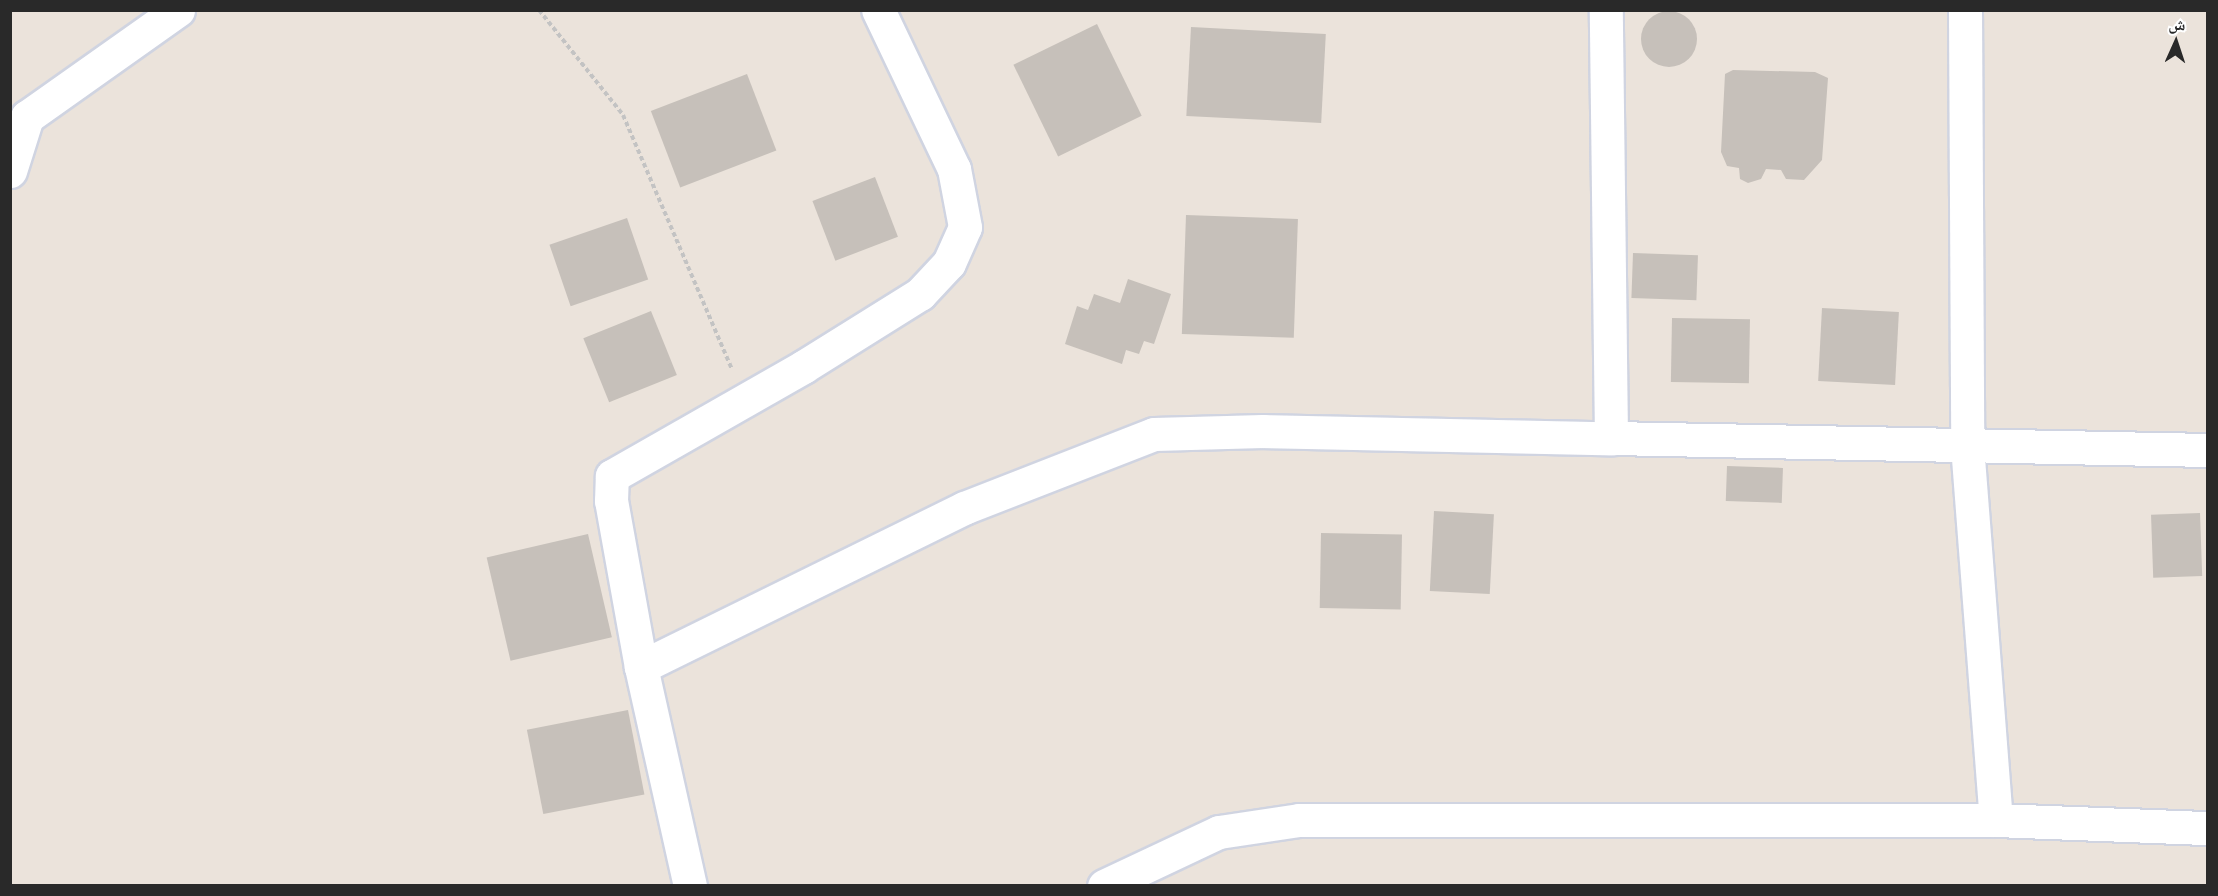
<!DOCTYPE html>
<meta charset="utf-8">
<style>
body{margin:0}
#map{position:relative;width:2218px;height:896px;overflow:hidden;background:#ebe3db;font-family:"Golos Text","Noto Naskh Arabic",sans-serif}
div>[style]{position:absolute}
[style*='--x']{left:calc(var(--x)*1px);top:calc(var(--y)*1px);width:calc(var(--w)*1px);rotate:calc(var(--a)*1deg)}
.building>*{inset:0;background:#c6c0ba;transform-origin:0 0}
.round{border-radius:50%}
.path>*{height:4px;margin-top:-2px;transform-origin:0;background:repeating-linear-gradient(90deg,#c3c3c3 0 4.5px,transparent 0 7.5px)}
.roads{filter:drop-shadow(2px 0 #d0d4e1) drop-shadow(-2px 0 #d0d4e1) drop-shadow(0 2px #d0d4e1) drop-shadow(0 -2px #d0d4e1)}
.street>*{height:33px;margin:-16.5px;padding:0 16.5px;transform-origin:16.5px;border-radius:16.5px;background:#fff}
span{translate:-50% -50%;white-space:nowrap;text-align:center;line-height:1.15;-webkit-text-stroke:6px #fff;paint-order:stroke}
.frame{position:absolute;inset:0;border:12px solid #292929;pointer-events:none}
.north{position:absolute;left:2146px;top:12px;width:60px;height:60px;-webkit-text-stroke:4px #fff;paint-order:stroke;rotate:3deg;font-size:16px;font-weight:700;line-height:24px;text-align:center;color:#292929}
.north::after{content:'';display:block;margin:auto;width:21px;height:27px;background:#292929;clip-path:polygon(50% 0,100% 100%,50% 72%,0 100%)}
</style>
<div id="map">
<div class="building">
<i class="round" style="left:1641px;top:11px;width:56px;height:56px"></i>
<i style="left:1097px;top:24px;width:102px;height:93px;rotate:64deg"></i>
<i style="left:1191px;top:27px;width:135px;height:89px;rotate:3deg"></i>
<i style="clip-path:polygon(1733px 70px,1815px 72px,1828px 78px,1822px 160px,1804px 180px,1786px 179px,1781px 170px,1766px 169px,1761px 179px,1748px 183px,1740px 179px,1739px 168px,1727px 166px,1721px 152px,1725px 74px)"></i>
<i style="left:747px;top:74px;width:82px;height:103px;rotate:69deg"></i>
<i style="left:875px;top:177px;width:64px;height:67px;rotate:69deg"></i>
<i style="left:1186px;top:215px;width:112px;height:119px;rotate:2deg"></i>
<i style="left:627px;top:218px;width:65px;height:82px;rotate:71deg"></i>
<i style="left:1633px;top:253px;width:65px;height:45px;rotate:2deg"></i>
<i style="clip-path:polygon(1128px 279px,1171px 294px,1154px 344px,1144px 341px,1139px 354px,1126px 350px,1122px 364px,1065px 344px,1077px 306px,1088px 310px,1094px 294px,1120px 303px)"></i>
<i style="left:1822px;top:308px;width:77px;height:73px;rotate:3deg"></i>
<i style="left:651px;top:311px;width:69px;height:73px;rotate:68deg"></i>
<i style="left:1672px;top:318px;width:78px;height:64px;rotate:1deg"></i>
<i style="left:1727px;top:466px;width:56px;height:35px;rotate:2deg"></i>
<i style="left:1434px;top:511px;width:60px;height:80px;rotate:3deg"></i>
<i style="left:2200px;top:513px;width:63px;height:49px;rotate:88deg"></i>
<i style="left:1321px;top:533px;width:81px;height:75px;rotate:1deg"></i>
<i style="left:588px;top:534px;width:106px;height:104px;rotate:77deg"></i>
<i style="left:628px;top:710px;width:86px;height:103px;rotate:79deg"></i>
</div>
<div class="path">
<i style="--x:539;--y:10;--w:134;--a:51.3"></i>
<i style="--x:623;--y:115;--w:276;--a:66.8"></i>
</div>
<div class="roads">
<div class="street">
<i style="--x:1965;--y:10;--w:435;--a:89.7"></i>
<i style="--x:1967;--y:445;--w:376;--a:85.6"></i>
<i style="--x:1996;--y:820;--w:212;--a:2.2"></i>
<i style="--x:10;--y:171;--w:57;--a:-72.5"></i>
<i style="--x:27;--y:117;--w:185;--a:-35.3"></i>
<i style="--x:1611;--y:438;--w:597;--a:1.15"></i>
<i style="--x:641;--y:667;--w:360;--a:-26.2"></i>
<i style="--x:964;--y:508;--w:204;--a:-21.3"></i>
<i style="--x:1154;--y:434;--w:109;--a:-1.6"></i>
<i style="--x:1263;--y:431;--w:348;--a:1.2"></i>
<i style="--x:1611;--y:438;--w:428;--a:-90.7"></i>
<i style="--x:690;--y:886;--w:224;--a:-102.6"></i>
<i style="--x:641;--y:667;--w:169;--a:-100.2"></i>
<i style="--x:611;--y:501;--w:25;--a:-88"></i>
<i style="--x:612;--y:476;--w:220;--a:-29.7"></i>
<i style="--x:803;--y:367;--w:138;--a:-32"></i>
<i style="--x:920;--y:294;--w:42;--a:-46.9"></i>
<i style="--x:949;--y:263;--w:39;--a:-66"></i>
<i style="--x:965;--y:227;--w:59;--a:-100.7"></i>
<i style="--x:954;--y:169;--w:176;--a:-115.5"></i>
<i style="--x:1104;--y:886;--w:127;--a:-25.2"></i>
<i style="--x:1219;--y:832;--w:81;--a:-8.5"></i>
<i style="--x:1299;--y:820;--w:697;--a:0"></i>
</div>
</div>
<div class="frame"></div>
<div class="north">ش</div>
</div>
